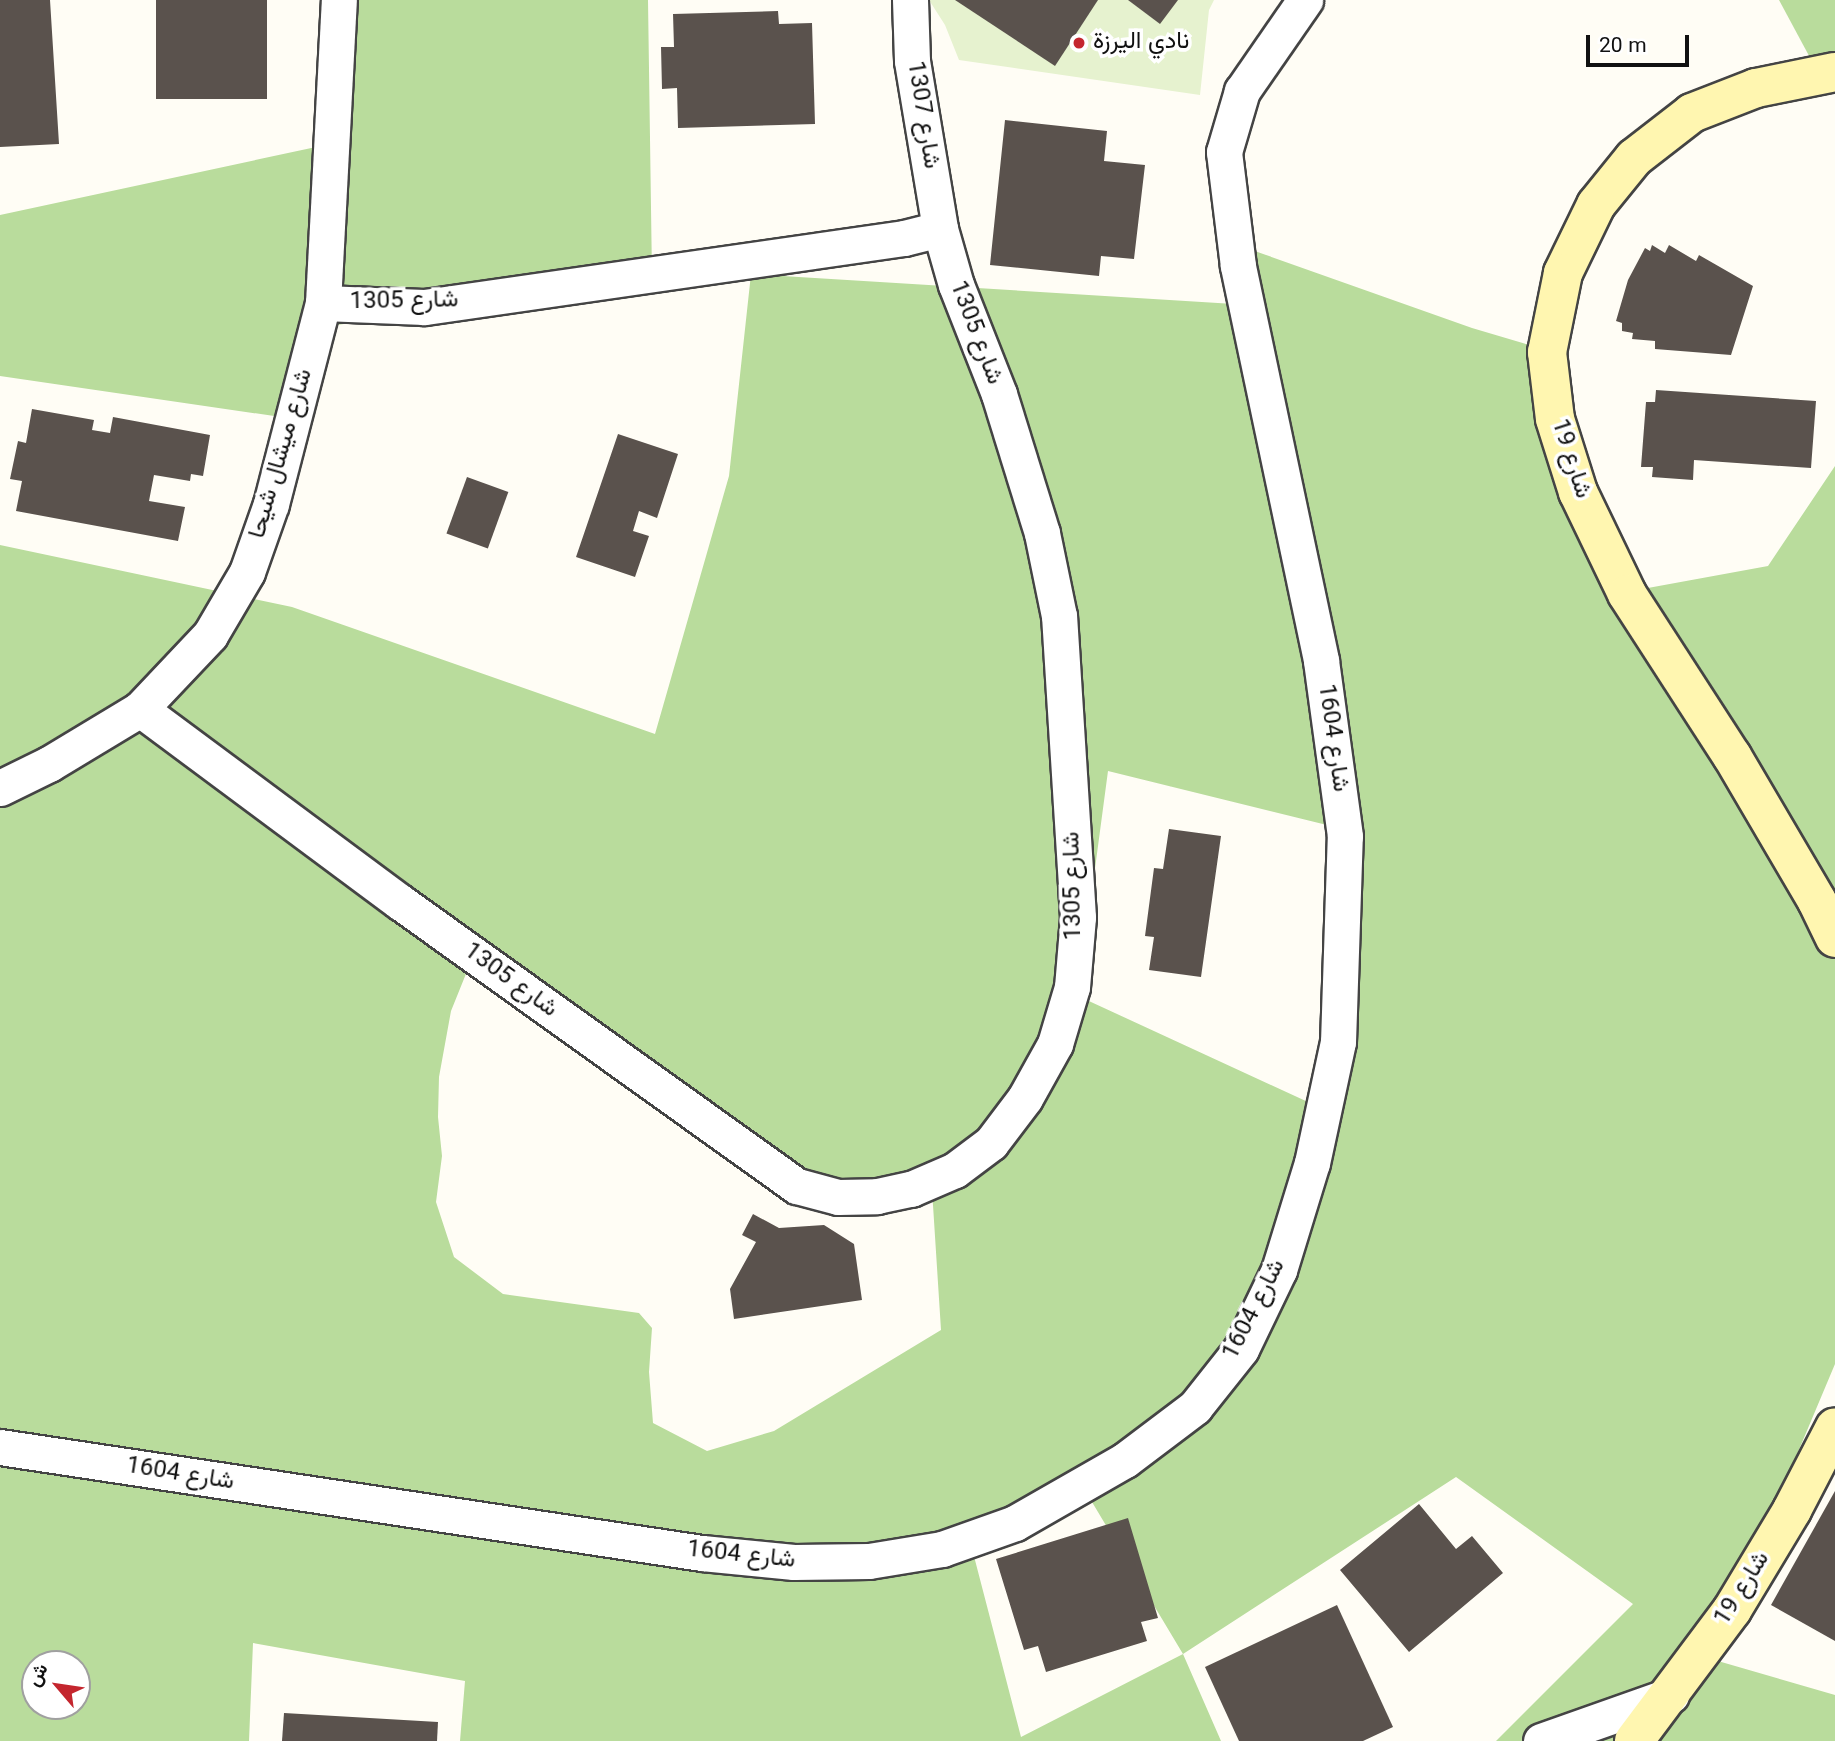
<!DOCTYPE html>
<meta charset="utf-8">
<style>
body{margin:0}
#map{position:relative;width:1835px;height:1741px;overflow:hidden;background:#fffdf5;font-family:Georgia,Vazirmatn,serif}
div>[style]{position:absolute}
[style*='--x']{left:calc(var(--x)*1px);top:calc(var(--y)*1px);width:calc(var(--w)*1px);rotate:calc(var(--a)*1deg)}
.forest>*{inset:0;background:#b9dc9c}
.pitch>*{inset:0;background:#e6f2cf}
.building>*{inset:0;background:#5a524d;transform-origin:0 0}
.roads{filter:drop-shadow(2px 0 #444) drop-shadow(-2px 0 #444) drop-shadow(0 2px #444) drop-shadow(0 -2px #444)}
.minor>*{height:35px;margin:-17.5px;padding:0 17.5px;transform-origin:17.5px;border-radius:17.5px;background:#fff}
.secondary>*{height:38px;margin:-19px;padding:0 19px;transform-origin:19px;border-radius:19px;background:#fff6b0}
.dots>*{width:19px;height:19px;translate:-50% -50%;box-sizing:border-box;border:4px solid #fff;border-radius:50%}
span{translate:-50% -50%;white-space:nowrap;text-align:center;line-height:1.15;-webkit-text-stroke:7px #fff;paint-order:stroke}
.poi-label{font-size:24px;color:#111}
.left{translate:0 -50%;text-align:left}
.street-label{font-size:24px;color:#111}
.north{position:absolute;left:21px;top:1650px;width:70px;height:70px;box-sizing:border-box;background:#fff;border:2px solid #a0a0a0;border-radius:50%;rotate:299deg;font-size:19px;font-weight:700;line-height:28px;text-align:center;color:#111}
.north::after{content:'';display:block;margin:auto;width:24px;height:32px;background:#c4262e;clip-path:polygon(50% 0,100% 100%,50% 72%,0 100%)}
.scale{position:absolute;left:1586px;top:35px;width:103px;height:32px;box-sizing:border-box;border:4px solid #111;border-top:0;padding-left:9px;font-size:21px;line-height:24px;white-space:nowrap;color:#111;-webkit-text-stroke:5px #fff;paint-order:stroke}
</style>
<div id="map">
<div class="forest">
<i style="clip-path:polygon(349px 0,648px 0,652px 276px,331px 326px,308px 421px,0 376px,0 215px,316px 147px)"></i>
<i style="clip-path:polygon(1779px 0,1835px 0,1835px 92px,1829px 93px)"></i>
<i style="clip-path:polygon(evenodd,1235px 244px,1472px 328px,1566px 356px,1572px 431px,1626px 592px,1768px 566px,1835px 466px,1835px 1364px,1711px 1659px,1835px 1695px,1835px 1741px,1496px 1741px,1633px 1604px,1456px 1477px,1183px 1654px,1221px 1741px,460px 1741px,465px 1681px,253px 1643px,249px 1741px,0 1741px,0 545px,292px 607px,655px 734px,729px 476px,751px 274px,1234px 304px,1235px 244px,1108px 771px,1335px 827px,1321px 1108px,1078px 996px,1108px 771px,1235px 244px,476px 949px,790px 1176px,860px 1186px,931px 1174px,941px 1330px,774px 1431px,707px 1451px,653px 1423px,649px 1372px,652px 1328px,639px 1313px,503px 1294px,454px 1257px,436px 1202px,442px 1156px,438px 1117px,439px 1077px,451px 1011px,476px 949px,1235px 244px,1086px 1492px,1183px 1654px,1021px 1737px,969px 1537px,1086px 1492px,1235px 244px,35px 1664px,77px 1664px,77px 1706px,35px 1706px,35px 1664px)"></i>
</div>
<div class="pitch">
<i style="clip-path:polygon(929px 0,1214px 0,1209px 10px,1200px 95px,959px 60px,945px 25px)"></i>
</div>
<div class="building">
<i style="clip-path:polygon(0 0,50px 0,59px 144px,0 147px)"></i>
<i style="left:156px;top:0;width:111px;height:99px"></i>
<i style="clip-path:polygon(955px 0,1098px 0,1055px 66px)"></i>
<i style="clip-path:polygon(1128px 0,1178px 0,1160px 24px)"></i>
<i style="clip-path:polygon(778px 11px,779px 24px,812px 23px,815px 124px,678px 128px,677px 88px,662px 89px,661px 47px,674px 47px,673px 14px)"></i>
<i style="clip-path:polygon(1005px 120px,1107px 131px,1104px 161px,1145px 165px,1134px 259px,1101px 256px,1099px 276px,990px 265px)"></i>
<i style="clip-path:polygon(1652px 245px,1665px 253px,1669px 245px,1696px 261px,1699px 255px,1753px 286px,1731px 355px,1655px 349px,1655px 341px,1632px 339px,1633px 333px,1622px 331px,1622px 323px,1616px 321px,1628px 280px,1645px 248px,1650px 251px)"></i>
<i style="clip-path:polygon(1656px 390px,1816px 401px,1811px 468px,1694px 460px,1693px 480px,1652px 477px,1653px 467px,1641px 467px,1646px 402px,1655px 402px)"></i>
<i style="clip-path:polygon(32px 409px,94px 420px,92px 430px,110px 433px,113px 417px,210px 435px,203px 476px,191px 474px,190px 481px,154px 475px,149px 501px,185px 507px,178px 541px,16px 511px,22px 481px,10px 479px,18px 441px,26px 443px)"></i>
<i style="clip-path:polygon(618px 434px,678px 454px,657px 518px,639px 511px,633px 531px,649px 536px,635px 577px,576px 557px)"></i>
<i style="left:467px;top:477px;width:44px;height:60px;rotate:20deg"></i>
<i style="clip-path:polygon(1169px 829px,1221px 836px,1201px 977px,1149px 970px,1154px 937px,1145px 936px,1154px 868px,1163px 869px)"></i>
<i style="clip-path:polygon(753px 1214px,779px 1228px,824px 1225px,854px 1244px,862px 1300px,734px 1319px,730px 1289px,756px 1242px,742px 1235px)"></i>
<i style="clip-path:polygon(1835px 1491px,1835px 1641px,1771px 1605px)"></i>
<i style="clip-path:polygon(1419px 1504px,1456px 1549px,1472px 1536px,1503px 1573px,1409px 1652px,1340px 1570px)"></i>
<i style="clip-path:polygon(1128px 1518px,1158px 1618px,1141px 1622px,1147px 1641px,1046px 1672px,1038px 1646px,1024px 1650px,996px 1559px)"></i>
<i style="clip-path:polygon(1337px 1605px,1393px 1727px,1363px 1741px,1239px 1741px,1205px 1667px)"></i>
<i style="clip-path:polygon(284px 1713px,438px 1722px,437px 1741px,282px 1741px)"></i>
</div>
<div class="roads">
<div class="minor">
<i style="--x:910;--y:0;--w:61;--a:88.1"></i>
<i style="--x:912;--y:61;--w:170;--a:80.5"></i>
<i style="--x:140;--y:709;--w:324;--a:36.6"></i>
<i style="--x:400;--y:902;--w:488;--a:35.6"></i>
<i style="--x:797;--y:1186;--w:42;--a:15"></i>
<i style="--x:838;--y:1197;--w:39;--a:-1"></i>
<i style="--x:877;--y:1196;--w:35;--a:-12"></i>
<i style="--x:911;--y:1189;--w:48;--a:-23.4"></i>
<i style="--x:955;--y:1170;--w:45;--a:-36.9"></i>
<i style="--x:991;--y:1143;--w:56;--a:-52.9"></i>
<i style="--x:1025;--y:1098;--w:62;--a:-60.9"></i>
<i style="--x:1055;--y:1044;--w:59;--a:-73.4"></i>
<i style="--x:1072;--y:987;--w:70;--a:-85.1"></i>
<i style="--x:1078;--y:917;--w:302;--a:-93.6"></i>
<i style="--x:1059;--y:616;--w:85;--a:-101.6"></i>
<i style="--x:1042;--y:533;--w:145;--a:-107.2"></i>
<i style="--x:999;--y:394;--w:117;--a:-111.5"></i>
<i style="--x:956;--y:285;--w:58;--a:-105.9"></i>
<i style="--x:940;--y:229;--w:37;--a:166"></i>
<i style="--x:904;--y:238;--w:485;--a:171.8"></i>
<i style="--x:424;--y:307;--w:101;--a:-177.7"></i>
<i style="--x:0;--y:788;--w:55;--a:-26.1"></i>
<i style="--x:49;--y:764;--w:106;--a:-31.1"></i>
<i style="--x:140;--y:709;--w:102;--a:-46.6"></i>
<i style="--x:210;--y:635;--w:73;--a:-59.6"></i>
<i style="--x:247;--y:572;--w:72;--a:-70.6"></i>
<i style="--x:271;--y:504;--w:208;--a:-75.5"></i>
<i style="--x:323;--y:303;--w:303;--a:-87"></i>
<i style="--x:0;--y:1447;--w:710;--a:8.59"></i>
<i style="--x:702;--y:1553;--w:92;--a:5.6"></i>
<i style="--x:794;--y:1562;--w:75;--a:-0.8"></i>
<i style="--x:869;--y:1561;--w:74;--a:-9.3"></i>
<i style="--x:942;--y:1549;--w:77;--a:-19.6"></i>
<i style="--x:1015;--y:1523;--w:127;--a:-29.8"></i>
<i style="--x:1125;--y:1460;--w:88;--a:-37.1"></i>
<i style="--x:1195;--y:1407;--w:74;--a:-51.6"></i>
<i style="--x:1241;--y:1349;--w:88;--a:-64.3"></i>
<i style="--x:1279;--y:1270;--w:112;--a:-72.9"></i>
<i style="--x:1312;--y:1163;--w:124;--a:-77.9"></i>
<i style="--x:1338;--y:1042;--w:206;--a:-88.1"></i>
<i style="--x:1345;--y:836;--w:178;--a:-97.8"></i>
<i style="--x:1321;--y:660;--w:403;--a:-101.9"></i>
<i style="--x:1238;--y:266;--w:115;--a:-97"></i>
<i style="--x:1224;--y:152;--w:64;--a:-73.6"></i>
<i style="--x:1242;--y:91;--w:111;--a:-55.3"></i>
<i style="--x:1541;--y:1741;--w:138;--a:-19.5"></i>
</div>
<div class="secondary">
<i style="--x:1835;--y:72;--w:81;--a:168.6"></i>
<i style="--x:1756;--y:88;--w:69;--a:158.7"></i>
<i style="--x:1692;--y:113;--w:73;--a:142.2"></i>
<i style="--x:1634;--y:158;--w:60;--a:129"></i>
<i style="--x:1596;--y:205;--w:76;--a:115.9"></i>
<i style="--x:1563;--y:273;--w:81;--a:101.4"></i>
<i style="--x:1547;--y:352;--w:67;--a:83.2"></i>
<i style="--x:1555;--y:419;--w:77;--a:72.5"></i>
<i style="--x:1578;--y:492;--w:113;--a:64.3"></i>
<i style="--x:1627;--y:594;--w:193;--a:57.1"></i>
<i style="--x:1732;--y:756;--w:168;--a:59.6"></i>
<i style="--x:1817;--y:901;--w:41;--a:64.1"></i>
<i style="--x:1634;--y:1741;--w:164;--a:-53.2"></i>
<i style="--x:1732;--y:1610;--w:117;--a:-59"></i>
<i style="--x:1792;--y:1510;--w:93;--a:-62.6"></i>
</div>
</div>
<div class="dots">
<i style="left:1079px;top:43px;background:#c4262e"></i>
</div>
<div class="poi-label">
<span class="left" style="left:1093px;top:43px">نادي اليرزة</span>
</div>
<div class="street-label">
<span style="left:922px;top:115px;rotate:81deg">شارع 1307</span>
<span style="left:404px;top:302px;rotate:-1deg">شارع 1305</span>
<span style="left:975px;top:333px;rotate:69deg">شارع 1305</span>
<span style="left:282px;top:454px;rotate:-74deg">شارع ميشال شيحا</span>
<span style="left:1570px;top:459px;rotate:72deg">شارع 19</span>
<span style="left:1332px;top:738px;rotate:82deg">شارع 1604</span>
<span style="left:1074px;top:886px;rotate:-91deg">شارع 1305</span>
<span style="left:510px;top:981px;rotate:36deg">شارع 1305</span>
<span style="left:1255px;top:1310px;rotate:-63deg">شارع 1604</span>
<span style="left:180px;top:1475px;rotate:9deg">شارع 1604</span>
<span style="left:741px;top:1556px;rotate:6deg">شارع 1604</span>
<span style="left:1743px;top:1589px;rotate:-58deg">شارع 19</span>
</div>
<div class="north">ش</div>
<div class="scale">20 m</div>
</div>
